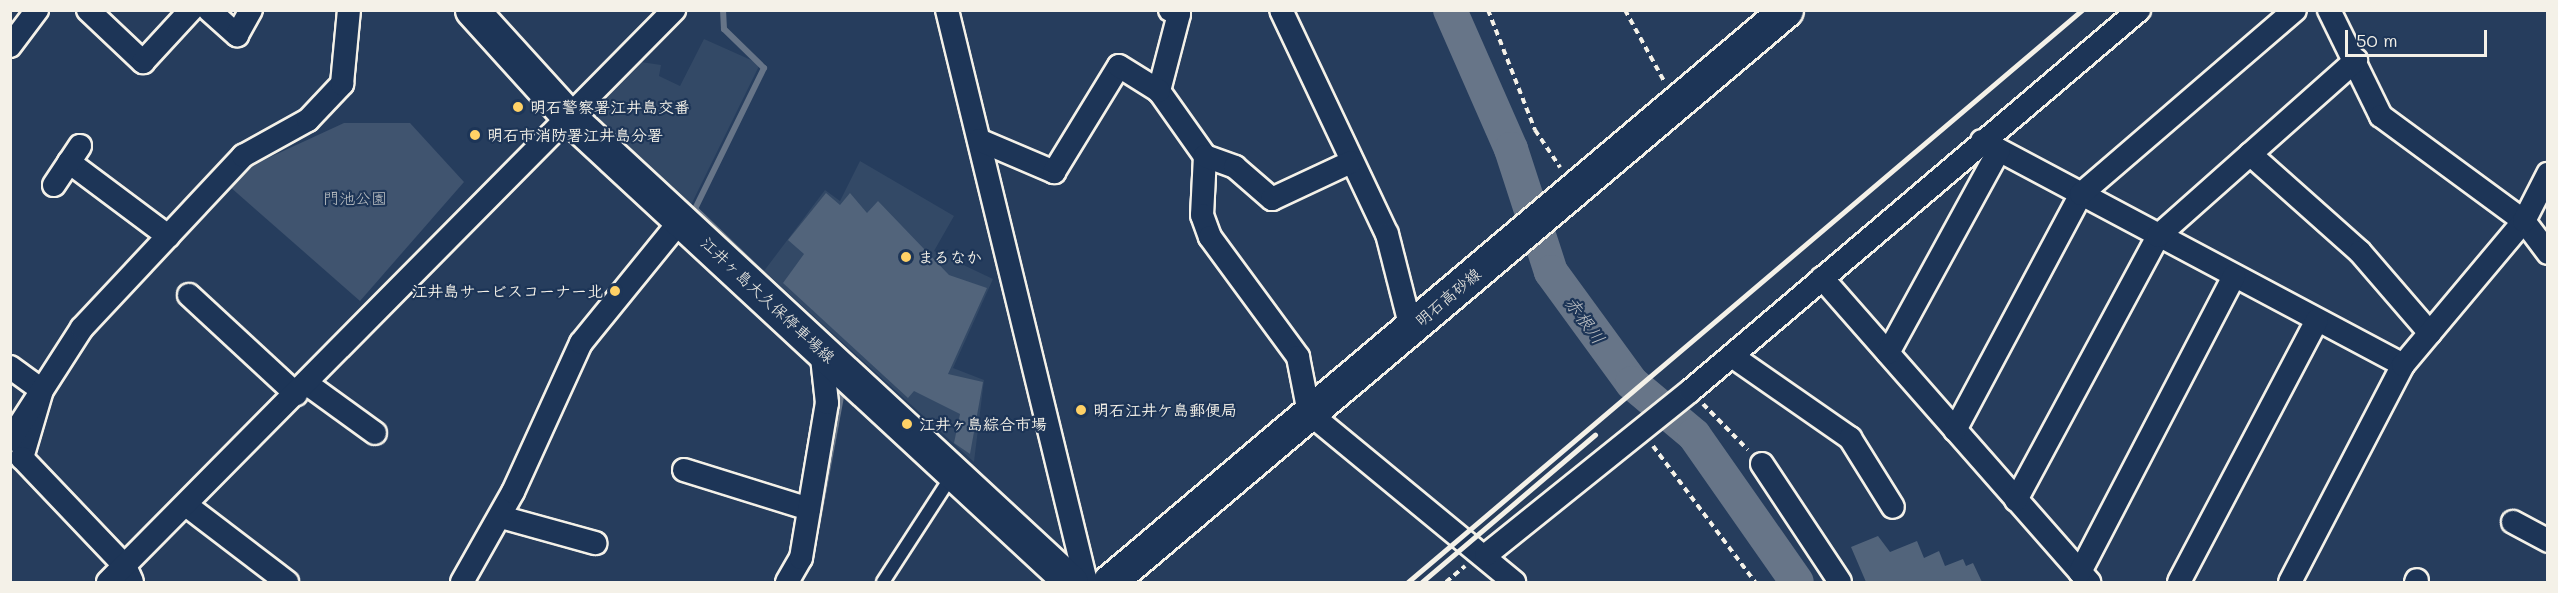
<!DOCTYPE html>
<meta charset="utf-8">
<style>
body{margin:0}
#map{position:relative;width:2558px;height:593px;overflow:hidden;background:#263d5d;font-family:Mali,"Klee One",sans-serif}
div>[style]{position:absolute}
[style*='--x']{left:calc(var(--x)*1px);top:calc(var(--y)*1px);width:calc(var(--w)*1px);rotate:calc(var(--a)*1deg)}
.built>*{inset:0;background:#334966}
.green>*{inset:0;background:#40546f}
.stream>*{height:6px;margin:-3px;padding:0 3px;transform-origin:3px;border-radius:3px;background:#677588}
.river>*{height:34px;margin:-17px;padding:0 17px;transform-origin:17px;border-radius:17px;background:#677588}
.building>*{inset:0;background:#52647b}
.path>*{height:4px;margin-top:-2px;transform-origin:0;background:repeating-linear-gradient(90deg,#f4f1e8 0 6px,transparent 0 10.5px)}
.roads{filter:drop-shadow(2px 0 #f4f1e8) drop-shadow(-2px 0 #f4f1e8) drop-shadow(0 2px #f4f1e8) drop-shadow(0 -2px #f4f1e8)}
.service>*{height:12px;margin:-6px;padding:0 6px;transform-origin:6px;border-radius:6px;background:#1d3557}
.minor>*{height:22px;margin:-11px;padding:0 11px;transform-origin:11px;border-radius:11px;background:#1d3557}
.secondary>*{height:33px;margin:-16.5px;padding:0 16.5px;transform-origin:16.5px;border-radius:16.5px;background:#1d3557}
.rail>*{height:4.5px;margin:-2.25px;padding:0 2.25px;transform-origin:2.25px;border-radius:2.25px;background:#f4f1e8}
.dots>*{width:16px;height:16px;translate:-50% -50%;box-sizing:border-box;border:3px solid #1d3557;border-radius:50%}
span{translate:-50% -50%;white-space:nowrap;text-align:center;line-height:1.15;-webkit-text-stroke:4.5px #1d3557;paint-order:stroke}
.poi-label{font-size:16px;color:#f4f1e8;font-weight:700}
.left{translate:0 -50%;text-align:left}
.right{translate:-100% -50%;text-align:right}
.park-label{font-size:16px;color:#bec2c4}
.street-label{font-size:16px;color:#f4f1e8}
.water-label{font-size:18px;color:#bcbfc2;font-style:italic}
.frame{position:absolute;inset:0;border:12px solid #f4f1e8;pointer-events:none}
.scale{position:absolute;left:2345px;top:30px;width:142px;height:27px;box-sizing:border-box;border:3px solid #f4f1e8;border-top:0;padding-left:8px;font-size:18px;line-height:21px;white-space:nowrap;color:#f4f1e8;-webkit-text-stroke:4px #1d3557;paint-order:stroke}
</style>
<div id="map">
<div class="built">
<i style="clip-path:polygon(704px 39px,760px 64px,690px 207px,585px 110px,641px 62px,661px 65px,659px 76px,680px 86px)"></i>
<i style="clip-path:polygon(860px 161px,954px 216px,934px 251px,993px 279px,953px 368px,984px 380px,974px 462px,764px 271px,825px 190px,840px 201px)"></i>
</div>
<div class="green">
<i style="clip-path:polygon(344px 123px,410px 123px,464px 182px,360px 301px,229px 186px,255px 164px)"></i>
</div>
<div class="stream">
<i style="--x:723;--y:10;--w:19;--a:87"></i>
<i style="--x:724;--y:29;--w:56;--a:44.3"></i>
<i style="--x:764;--y:68;--w:157;--a:116.1"></i>
<i style="--x:695;--y:209;--w:133;--a:43.8"></i>
<i style="--x:817;--y:526;--w:142;--a:-79.5"></i>
</div>
<div class="river">
<i style="--x:1450;--y:10;--w:152;--a:66.3"></i>
<i style="--x:1511;--y:149;--w:129;--a:72"></i>
<i style="--x:1551;--y:272;--w:137;--a:53.9"></i>
<i style="--x:1632;--y:383;--w:81;--a:40"></i>
<i style="--x:1694;--y:435;--w:179;--a:55"></i>
</div>
<div class="building">
<i style="clip-path:polygon(826px 193px,840px 205px,850px 193px,867px 213px,878px 201px,949px 275px,987px 288px,948px 374px,983px 382px,970px 454px,954px 443px,960px 414px,914px 391px,908px 398px,783px 283px,804px 254px,788px 240px)"></i>
<i style="clip-path:polygon(1878px 536px,1890px 552px,1917px 541px,1924px 558px,1939px 551px,1945px 566px,1963px 559px,1966px 566px,1973px 563px,1982px 582px,1866px 582px,1851px 547px)"></i>
</div>
<div class="path">
<i style="--x:1488;--y:10;--w:129;--a:68.6"></i>
<i style="--x:1535;--y:130;--w:45;--a:56"></i>
<i style="--x:1625;--y:10;--w:81;--a:61.2"></i>
<i style="--x:1703;--y:404;--w:64;--a:45.6"></i>
<i style="--x:1653;--y:446;--w:170;--a:53.1"></i>
<i style="--x:1446;--y:582;--w:25;--a:-40"></i>
</div>
<div class="roads">
<div class="service">
<i style="--x:883;--y:582;--w:129;--a:-57.1"></i>
</div>
<div class="minor">
<i style="--x:88;--y:10;--w:76;--a:43.4"></i>
<i style="--x:143;--y:62;--w:71;--a:-47.3"></i>
<i style="--x:209;--y:10;--w:38;--a:42"></i>
<i style="--x:237;--y:35;--w:29;--a:-61"></i>
<i style="--x:947;--y:10;--w:589;--a:76.34"></i>
<i style="--x:1170;--y:10;--w:10;--a:24"></i>
<i style="--x:1179;--y:14;--w:80;--a:104.6"></i>
<i style="--x:1159;--y:91;--w:80;--a:54.7"></i>
<i style="--x:1205;--y:156;--w:59;--a:92.9"></i>
<i style="--x:1202;--y:215;--w:23;--a:70"></i>
<i style="--x:1210;--y:237;--w:149;--a:53.7"></i>
<i style="--x:1298;--y:357;--w:57;--a:78.9"></i>
<i style="--x:1309;--y:413;--w:266;--a:39.5"></i>
<i style="--x:1281;--y:10;--w:248;--a:64.7"></i>
<i style="--x:1387;--y:234;--w:97;--a:75.7"></i>
<i style="--x:2329;--y:10;--w:118;--a:63.9"></i>
<i style="--x:2381;--y:116;--w:177;--a:36.3"></i>
<i style="--x:2524;--y:221;--w:40;--a:53"></i>
<i style="--x:10;--y:46;--w:45;--a:-53.1"></i>
<i style="--x:979;--y:140;--w:82;--a:23.1"></i>
<i style="--x:1054;--y:172;--w:124;--a:-58.5"></i>
<i style="--x:1119;--y:66;--w:47;--a:32"></i>
<i style="--x:1982;--y:141;--w:477;--a:28"></i>
<i style="--x:2250;--y:154;--w:147;--a:41.7"></i>
<i style="--x:2360;--y:252;--w:107;--a:49.2"></i>
<i style="--x:1205;--y:156;--w:32;--a:20"></i>
<i style="--x:1235;--y:167;--w:49;--a:40.9"></i>
<i style="--x:1272;--y:199;--w:87;--a:-25.1"></i>
<i style="--x:69;--y:162;--w:124;--a:36.8"></i>
<i style="--x:54;--y:185;--w:47;--a:-56.3"></i>
<i style="--x:1822;--y:278;--w:405;--a:48.7"></i>
<i style="--x:189;--y:295;--w:146;--a:42.8"></i>
<i style="--x:1888;--y:353;--w:231;--a:-61.3"></i>
<i style="--x:1732;--y:356;--w:144;--a:34.8"></i>
<i style="--x:1850;--y:438;--w:81;--a:58.1"></i>
<i style="--x:10;--y:367;--w:39;--a:36"></i>
<i style="--x:42;--y:390;--w:71;--a:106.4"></i>
<i style="--x:22;--y:458;--w:149;--a:46.4"></i>
<i style="--x:125;--y:566;--w:17;--a:66"></i>
<i style="--x:306;--y:383;--w:85;--a:35.9"></i>
<i style="--x:1955;--y:430;--w:268;--a:-61.9"></i>
<i style="--x:2081;--y:194;--w:282;--a:-40.7"></i>
<i style="--x:10;--y:440;--w:133;--a:-57.3"></i>
<i style="--x:82;--y:328;--w:236;--a:-46.9"></i>
<i style="--x:243;--y:156;--w:74;--a:-29"></i>
<i style="--x:308;--y:120;--w:50;--a:-46.6"></i>
<i style="--x:342;--y:84;--w:74;--a:-84.6"></i>
<i style="--x:1762;--y:464;--w:141;--a:56.5"></i>
<i style="--x:684;--y:470;--w:131;--a:17.3"></i>
<i style="--x:2016;--y:500;--w:300;--a:-61.7"></i>
<i style="--x:2158;--y:236;--w:265;--a:-41.6"></i>
<i style="--x:186;--y:505;--w:127;--a:37.3"></i>
<i style="--x:501;--y:517;--w:98;--a:15.5"></i>
<i style="--x:2513;--y:522;--w:40;--a:28"></i>
<i style="--x:1486;--y:555;--w:262;--a:-38.8"></i>
<i style="--x:1690;--y:391;--w:589;--a:-40.32"></i>
<i style="--x:2080;--y:572;--w:334;--a:-62.5"></i>
<i style="--x:108;--y:582;--w:805;--a:-45.3"></i>
<i style="--x:462;--y:582;--w:103;--a:-60.5"></i>
<i style="--x:513;--y:492;--w:164;--a:-65.5"></i>
<i style="--x:581;--y:343;--w:159;--a:-50.9"></i>
<i style="--x:787;--y:582;--w:28;--a:-60"></i>
<i style="--x:801;--y:558;--w:157;--a:-80.5"></i>
<i style="--x:827;--y:403;--w:54;--a:-96.3"></i>
<i style="--x:2179;--y:582;--w:296;--a:-62.2"></i>
<i style="--x:2290;--y:582;--w:245;--a:-62.5"></i>
<i style="--x:2403;--y:365;--w:188;--a:-50"></i>
<i style="--x:2524;--y:221;--w:53;--a:-62.9"></i>
<i style="--x:2416;--y:582;--w:2;--a:-63"></i>
</div>
<div class="secondary">
<i style="--x:472;--y:10;--w:144;--a:47.8"></i>
<i style="--x:569;--y:117;--w:684;--a:42.81"></i>
<i style="--x:1109;--y:582;--w:886;--a:-40.19"></i>
</div>
</div>
<div class="rail">
<i style="--x:1408;--y:582;--w:884;--a:-40.32"></i>
<i style="--x:1422;--y:582;--w:227;--a:-40.4"></i>
</div>
<div class="dots">
<i style="left:518px;top:107px;background:#ffd166"></i>
<i style="left:475px;top:135px;background:#ffd166"></i>
<i style="left:906px;top:257px;background:#ffd166"></i>
<i style="left:615px;top:291px;background:#ffd166"></i>
<i style="left:1081px;top:410px;background:#ffd166"></i>
<i style="left:907px;top:424px;background:#ffd166"></i>
</div>
<div class="poi-label">
<span class="left" style="left:530px;top:107px">明石警察署江井島交番</span>
<span class="left" style="left:487px;top:135px">明石市消防署江井島分署</span>
<span class="left" style="left:918px;top:257px">まるなか</span>
<span class="right" style="left:603px;top:291px">江井島サービスコーナー北</span>
<span class="left" style="left:1093px;top:410px">明石江井ケ島郵便局</span>
<span class="left" style="left:919px;top:424px">江井ヶ島綜合市場</span>
</div>
<div class="park-label">
<span style="left:355px;top:198px">門池公園</span>
</div>
<div class="street-label">
<span style="left:1448px;top:297px;rotate:-40deg">明石高砂線</span>
<span style="left:768px;top:300px;rotate:43deg">江井ヶ島大久保停車場線</span>
</div>
<div class="water-label">
<span style="left:1585px;top:320px;rotate:54deg">赤根川</span>
</div>
<div class="frame"></div>
<div class="scale">50 m</div>
</div>
